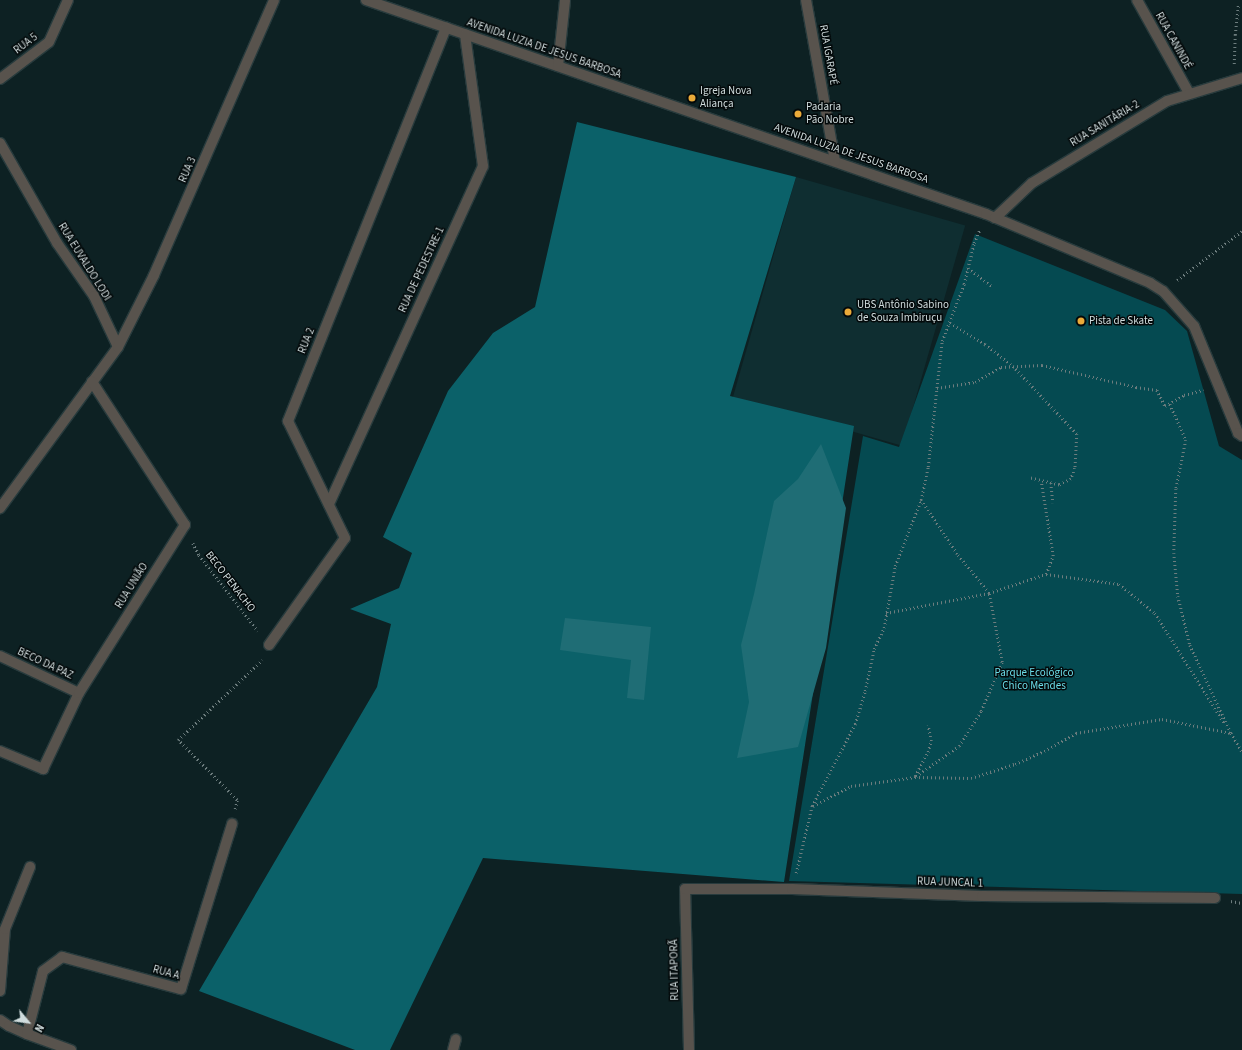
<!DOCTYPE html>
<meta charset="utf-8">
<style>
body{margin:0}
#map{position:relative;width:1242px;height:1050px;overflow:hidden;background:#0d2123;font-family:"Source Sans 3",sans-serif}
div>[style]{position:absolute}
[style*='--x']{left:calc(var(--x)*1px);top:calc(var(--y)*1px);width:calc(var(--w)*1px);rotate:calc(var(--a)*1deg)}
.built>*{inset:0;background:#0f2e31;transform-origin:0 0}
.green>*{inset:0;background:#054a51}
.forest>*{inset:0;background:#0b6169}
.water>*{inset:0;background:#1f6d75}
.path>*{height:2.5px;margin-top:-1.25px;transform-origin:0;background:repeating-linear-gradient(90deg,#6d7d7e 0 1px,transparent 0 4px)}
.roads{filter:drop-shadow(1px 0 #283b3d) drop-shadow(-1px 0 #283b3d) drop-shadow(0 1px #283b3d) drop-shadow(0 -1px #283b3d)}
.minor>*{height:10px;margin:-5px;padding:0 5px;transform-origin:5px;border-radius:5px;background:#58534d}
.dots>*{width:11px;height:11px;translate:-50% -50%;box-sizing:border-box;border:2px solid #03090a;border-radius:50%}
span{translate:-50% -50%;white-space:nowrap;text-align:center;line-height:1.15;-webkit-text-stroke:3px #03090a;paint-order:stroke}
.street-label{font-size:11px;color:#d0dcdd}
.poi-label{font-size:11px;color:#d0dcdd}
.left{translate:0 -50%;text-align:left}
.park-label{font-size:11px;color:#6bdce8}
.north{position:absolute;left:8px;top:1002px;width:40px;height:40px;-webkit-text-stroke:3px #03090a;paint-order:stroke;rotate:119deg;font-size:11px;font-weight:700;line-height:16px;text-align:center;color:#d0dcdd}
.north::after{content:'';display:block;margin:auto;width:14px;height:18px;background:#d0dcdd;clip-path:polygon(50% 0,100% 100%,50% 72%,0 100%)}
</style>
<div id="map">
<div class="built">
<i style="left:796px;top:177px;width:176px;height:229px;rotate:16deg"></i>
</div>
<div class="green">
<i style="clip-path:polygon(975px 234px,1165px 310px,1187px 331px,1219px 446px,1242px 460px,1242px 894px,789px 881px,863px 436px,899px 447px)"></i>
</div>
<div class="forest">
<i style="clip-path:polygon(577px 122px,796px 177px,730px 396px,854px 426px,784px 882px,483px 858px,390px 1050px,355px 1050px,199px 991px,377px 687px,391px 624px,350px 609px,399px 588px,412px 553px,383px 537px,448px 391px,493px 333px,535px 307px)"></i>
</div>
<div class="water">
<i style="clip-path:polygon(821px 444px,846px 508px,826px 648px,798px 747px,737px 758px,749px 702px,741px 645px,754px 594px,774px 501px,798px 479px)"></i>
<i style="clip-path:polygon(565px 618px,651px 627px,644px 700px,627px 698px,631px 660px,560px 650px)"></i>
</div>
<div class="path">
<i style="--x:1234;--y:64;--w:29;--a:-88"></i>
<i style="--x:1235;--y:35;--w:31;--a:-84"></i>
<i style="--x:968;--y:268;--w:31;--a:37"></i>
<i style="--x:1177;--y:280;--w:81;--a:-37"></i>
<i style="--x:950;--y:323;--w:41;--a:31"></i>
<i style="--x:985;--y:344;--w:36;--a:38"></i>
<i style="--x:1013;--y:366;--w:93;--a:46.7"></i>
<i style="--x:1077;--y:434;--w:34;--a:93"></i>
<i style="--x:1075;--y:468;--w:12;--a:110"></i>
<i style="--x:1071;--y:479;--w:13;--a:153"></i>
<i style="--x:1059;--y:485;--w:29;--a:-166"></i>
<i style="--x:937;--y:388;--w:38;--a:-9"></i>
<i style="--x:975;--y:382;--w:30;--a:-30"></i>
<i style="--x:1001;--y:367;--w:41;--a:-2.8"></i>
<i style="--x:1042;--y:365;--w:97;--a:13.2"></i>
<i style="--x:1136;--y:387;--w:21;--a:8"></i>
<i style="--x:1157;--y:390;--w:18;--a:63"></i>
<i style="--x:1165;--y:406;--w:22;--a:-30"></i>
<i style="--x:1184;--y:395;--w:20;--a:-15"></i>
<i style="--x:1170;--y:404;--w:39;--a:66"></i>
<i style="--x:1186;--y:440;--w:50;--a:101.5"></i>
<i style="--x:1176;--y:489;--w:64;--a:91.8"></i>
<i style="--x:1174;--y:553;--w:43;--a:84.7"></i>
<i style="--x:1178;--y:596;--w:50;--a:76.2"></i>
<i style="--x:1190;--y:645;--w:97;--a:65"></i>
<i style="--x:1231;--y:733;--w:21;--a:59"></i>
<i style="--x:1051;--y:483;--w:20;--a:84"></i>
<i style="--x:193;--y:543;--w:13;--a:63"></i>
<i style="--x:199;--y:555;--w:96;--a:52.2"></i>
<i style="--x:1046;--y:574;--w:74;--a:7.8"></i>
<i style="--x:1119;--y:584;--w:46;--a:38.9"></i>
<i style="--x:1155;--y:613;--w:131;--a:57.8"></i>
<i style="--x:886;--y:613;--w:105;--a:-11"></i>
<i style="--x:989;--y:593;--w:60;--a:-18.4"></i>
<i style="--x:1046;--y:574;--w:19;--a:-69"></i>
<i style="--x:1053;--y:556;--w:76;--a:-99.1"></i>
<i style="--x:915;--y:776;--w:27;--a:-62"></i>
<i style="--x:928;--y:752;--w:11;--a:-75"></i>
<i style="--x:931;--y:741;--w:16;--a:-101"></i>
<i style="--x:916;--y:776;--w:52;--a:-34.9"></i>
<i style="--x:959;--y:746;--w:41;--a:-57.8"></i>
<i style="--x:981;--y:711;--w:53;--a:-66.8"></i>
<i style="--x:1002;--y:662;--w:70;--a:-100.7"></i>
<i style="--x:989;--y:593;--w:50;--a:-129.4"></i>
<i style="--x:957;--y:554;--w:65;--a:-123.7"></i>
<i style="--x:813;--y:806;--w:43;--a:-27.8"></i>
<i style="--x:851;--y:786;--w:65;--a:-8"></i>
<i style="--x:915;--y:777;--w:56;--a:1"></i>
<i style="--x:971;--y:778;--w:46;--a:-17.7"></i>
<i style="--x:1015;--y:764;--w:32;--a:-24"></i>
<i style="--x:1044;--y:751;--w:37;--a:-29"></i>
<i style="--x:1076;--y:733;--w:87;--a:-9.2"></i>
<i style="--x:1162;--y:719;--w:70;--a:11.5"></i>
<i style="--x:235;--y:809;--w:9;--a:-77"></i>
<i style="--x:237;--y:800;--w:84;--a:-134.5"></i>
<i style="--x:178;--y:740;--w:116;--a:-43.6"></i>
<i style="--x:796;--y:873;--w:69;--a:-76.6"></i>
<i style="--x:812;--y:806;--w:93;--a:-62.3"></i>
<i style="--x:855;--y:724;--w:34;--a:-73"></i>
<i style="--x:865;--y:691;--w:43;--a:-77.9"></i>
<i style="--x:874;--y:649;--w:23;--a:-65"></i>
<i style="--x:884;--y:628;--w:63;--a:-79.9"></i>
<i style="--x:895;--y:566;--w:71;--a:-68.5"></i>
<i style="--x:921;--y:500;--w:34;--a:-78"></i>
<i style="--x:928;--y:467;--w:127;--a:-83.7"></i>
<i style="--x:942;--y:341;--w:61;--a:-68.9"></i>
<i style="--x:964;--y:284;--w:42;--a:-76.3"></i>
<i style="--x:974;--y:243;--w:15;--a:-67"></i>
<i style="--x:1231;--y:901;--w:11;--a:10"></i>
</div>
<div class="roads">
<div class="minor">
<i style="--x:366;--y:0;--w:656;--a:19.04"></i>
<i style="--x:986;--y:214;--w:178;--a:22.8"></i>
<i style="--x:1150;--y:283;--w:15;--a:32"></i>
<i style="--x:1163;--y:291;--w:47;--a:48.5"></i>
<i style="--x:1194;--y:326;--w:116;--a:67.6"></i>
<i style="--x:1238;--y:433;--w:5;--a:37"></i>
<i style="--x:806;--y:0;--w:164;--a:79.8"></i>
<i style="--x:1137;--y:0;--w:107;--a:60.8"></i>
<i style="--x:558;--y:66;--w:66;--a:-83.9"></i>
<i style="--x:0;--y:79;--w:61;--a:-37.1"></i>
<i style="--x:49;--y:42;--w:46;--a:-65.7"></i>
<i style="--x:0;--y:143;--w:115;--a:60.3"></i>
<i style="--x:57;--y:243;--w:65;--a:55.1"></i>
<i style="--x:94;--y:296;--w:56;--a:64.8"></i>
<i style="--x:118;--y:347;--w:200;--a:126.2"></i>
<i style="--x:995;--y:218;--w:51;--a:-43.4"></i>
<i style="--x:1032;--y:183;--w:158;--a:-31.3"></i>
<i style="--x:1167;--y:101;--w:78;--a:-17"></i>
<i style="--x:118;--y:347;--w:80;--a:-63.4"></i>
<i style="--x:154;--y:275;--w:300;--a:-66.4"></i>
<i style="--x:329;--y:504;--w:371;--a:-65.5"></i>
<i style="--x:483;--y:166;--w:133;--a:-97.8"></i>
<i style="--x:269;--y:645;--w:131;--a:-54.6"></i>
<i style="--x:345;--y:538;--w:130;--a:-116"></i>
<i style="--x:288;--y:421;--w:424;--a:-68.1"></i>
<i style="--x:0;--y:656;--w:87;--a:25.1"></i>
<i style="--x:0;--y:751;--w:47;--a:22.7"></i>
<i style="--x:43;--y:769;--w:84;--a:-64.7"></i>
<i style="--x:79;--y:693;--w:199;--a:-57.8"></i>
<i style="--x:185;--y:525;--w:171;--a:-123"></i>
<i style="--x:0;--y:991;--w:62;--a:-85.4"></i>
<i style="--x:5;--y:929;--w:67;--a:-68"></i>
<i style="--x:0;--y:1020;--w:11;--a:34"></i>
<i style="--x:9;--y:1026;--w:20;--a:24"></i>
<i style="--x:27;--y:1034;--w:47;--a:20"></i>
<i style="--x:27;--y:1034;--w:65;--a:-75.7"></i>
<i style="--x:43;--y:971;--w:24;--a:-36"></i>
<i style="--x:62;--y:957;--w:123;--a:15.1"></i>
<i style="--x:181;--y:989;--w:173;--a:-72.8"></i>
<i style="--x:453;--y:1050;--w:11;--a:-75"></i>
<i style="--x:689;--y:1050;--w:161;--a:-91.4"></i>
<i style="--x:685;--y:889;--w:107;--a:0"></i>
<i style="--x:792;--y:889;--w:190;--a:2.1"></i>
<i style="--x:982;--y:896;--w:233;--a:0.5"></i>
</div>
</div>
<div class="dots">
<i style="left:692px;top:98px;background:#eaaa39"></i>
<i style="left:798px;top:114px;background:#eaaa39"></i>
<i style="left:848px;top:312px;background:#eaaa39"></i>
<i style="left:1081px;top:321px;background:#eaaa39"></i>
</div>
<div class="street-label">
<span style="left:1173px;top:41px;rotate:61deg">RUA CANINDÉ</span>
<span style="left:26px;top:44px;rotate:-37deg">RUA 5</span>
<span style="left:544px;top:49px;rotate:19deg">AVENIDA LUZIA DE JESUS BARBOSA</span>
<span style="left:828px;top:55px;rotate:80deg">RUA IGARAPÉ</span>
<span style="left:1105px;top:124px;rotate:-31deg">RUA SANITÁRIA-2</span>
<span style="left:851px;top:154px;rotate:19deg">AVENIDA LUZIA DE JESUS BARBOSA</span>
<span style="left:188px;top:170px;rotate:-66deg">RUA 3</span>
<span style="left:84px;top:262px;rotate:58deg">RUA EUVALDO LODI</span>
<span style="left:422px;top:270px;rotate:-65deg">RUA DE PEDESTRE-1</span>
<span style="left:307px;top:341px;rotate:-68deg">RUA 2</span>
<span style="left:230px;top:582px;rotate:52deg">BECO PENACHO</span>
<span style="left:132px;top:586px;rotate:-58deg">RUA UNIÃO</span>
<span style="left:45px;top:664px;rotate:25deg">BECO DA PAZ</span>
<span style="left:950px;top:883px;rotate:2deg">RUA JUNCAL 1</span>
<span style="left:675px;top:970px;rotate:-91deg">RUA ITAPORÃ</span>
<span style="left:166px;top:973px;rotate:15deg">RUA A</span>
</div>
<div class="poi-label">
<span class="left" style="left:700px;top:98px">Igreja Nova<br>Aliança</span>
<span class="left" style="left:806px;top:114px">Padaria<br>Pão Nobre</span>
<span class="left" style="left:857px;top:312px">UBS Antônio Sabino<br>de Souza Imbiruçu</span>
<span class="left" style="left:1089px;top:321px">Pista de Skate</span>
</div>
<div class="park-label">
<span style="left:1034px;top:680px">Parque Ecológico<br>Chico Mendes</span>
</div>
<div class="north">N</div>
</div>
